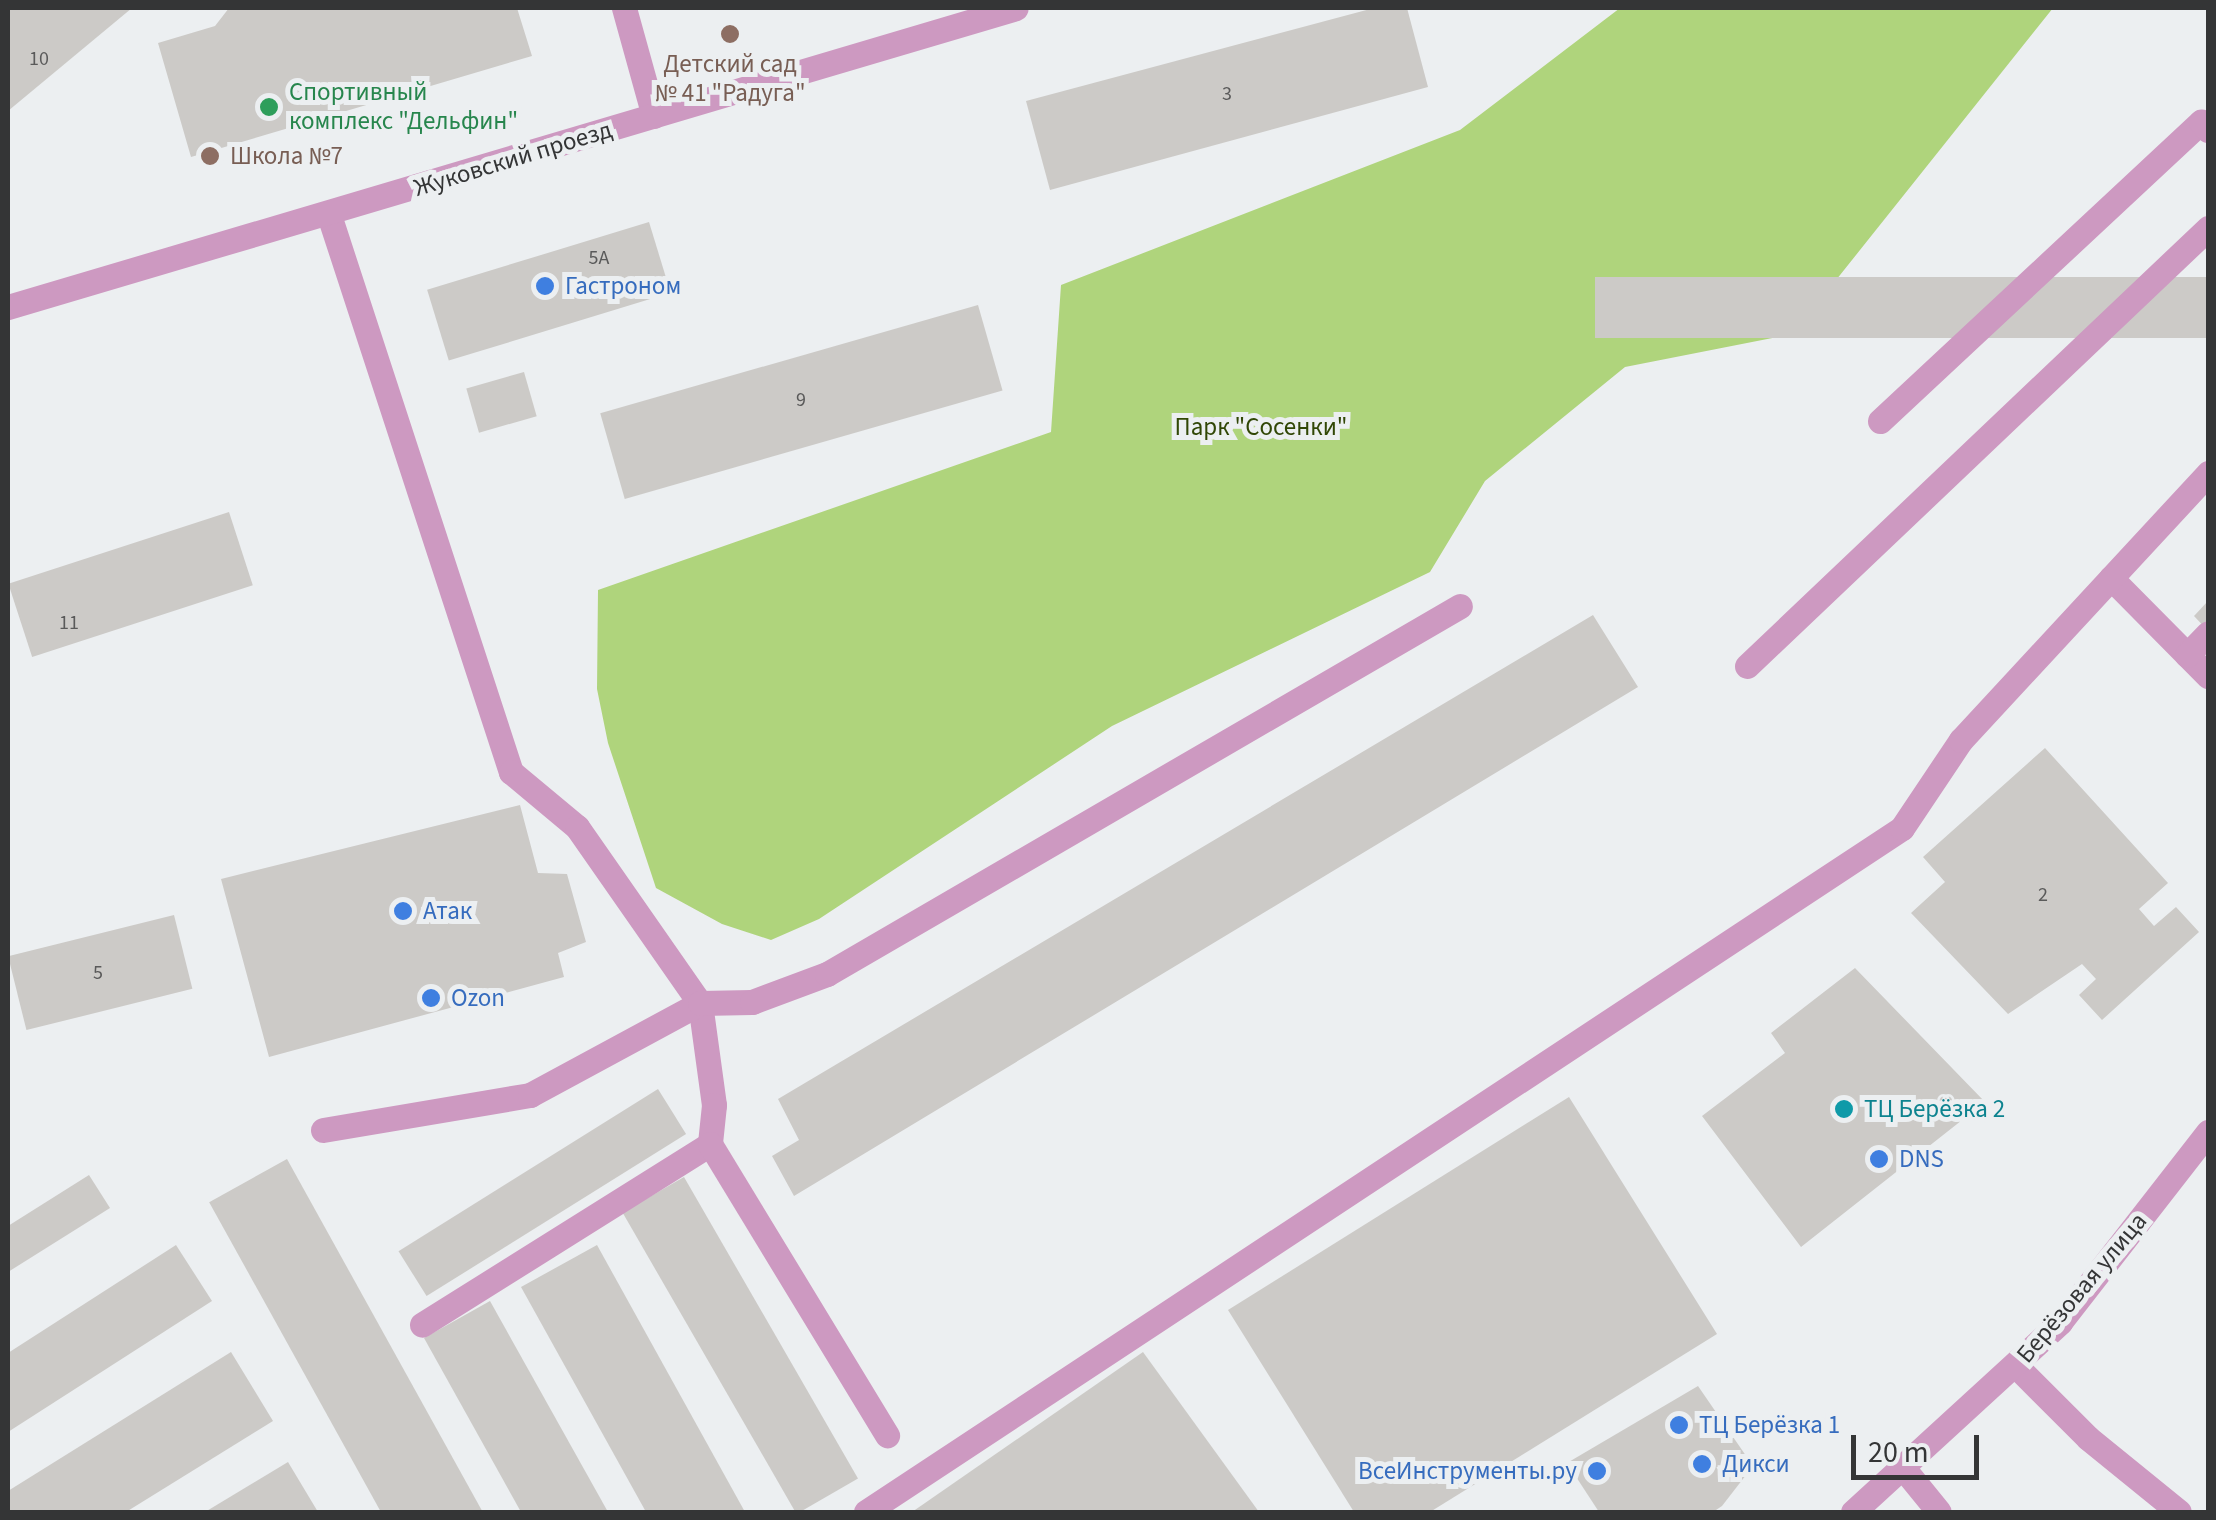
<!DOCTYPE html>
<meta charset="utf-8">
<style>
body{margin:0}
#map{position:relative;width:2216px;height:1520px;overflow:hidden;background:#eceff1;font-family:"Source Sans 3",sans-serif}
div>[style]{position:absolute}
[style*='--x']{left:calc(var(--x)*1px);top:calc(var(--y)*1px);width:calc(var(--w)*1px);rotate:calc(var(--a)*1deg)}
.green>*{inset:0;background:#afd47c}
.building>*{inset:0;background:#cccac7;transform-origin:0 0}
.minor>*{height:25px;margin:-12.5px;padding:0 12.5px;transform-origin:12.5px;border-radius:12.5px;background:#cd99c1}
.dots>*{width:28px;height:28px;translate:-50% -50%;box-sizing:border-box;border:5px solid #eceff1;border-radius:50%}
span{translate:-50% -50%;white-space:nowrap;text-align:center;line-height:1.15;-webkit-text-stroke:10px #eceff1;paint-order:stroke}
.number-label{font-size:20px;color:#5a5a5a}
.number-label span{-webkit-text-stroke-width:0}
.education-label{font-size:25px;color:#785e54}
.left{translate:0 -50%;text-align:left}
.leisure-label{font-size:25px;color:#27864d}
.street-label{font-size:25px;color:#343536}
.shop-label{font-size:25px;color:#366cbe}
.right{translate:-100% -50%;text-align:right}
.park-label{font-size:25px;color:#314706}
.culture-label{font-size:25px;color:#0d838f}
.frame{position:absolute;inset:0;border:10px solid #343536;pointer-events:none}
.scale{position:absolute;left:1851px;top:1435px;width:128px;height:45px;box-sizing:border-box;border:5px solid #343536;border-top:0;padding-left:12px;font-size:30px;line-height:35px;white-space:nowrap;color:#343536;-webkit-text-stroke:8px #eceff1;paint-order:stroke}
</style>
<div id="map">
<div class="green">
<i style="clip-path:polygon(1620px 8px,2053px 8px,1793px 334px,1625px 367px,1485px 481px,1430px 572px,1112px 726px,819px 919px,771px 940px,722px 924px,656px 888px,608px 743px,597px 689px,598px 590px,1051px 432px,1061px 285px,1460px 130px)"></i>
</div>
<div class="building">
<i style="clip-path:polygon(8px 8px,132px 8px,8px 111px)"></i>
<i style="clip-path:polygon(229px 8px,517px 8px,532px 56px,191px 157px,158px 43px,215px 26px)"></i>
<i style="clip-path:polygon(1374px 8px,1407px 8px,1428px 87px,1050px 190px,1026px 101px)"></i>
<i style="left:649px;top:222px;width:74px;height:232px;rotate:73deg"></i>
<i style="left:2208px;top:277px;width:61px;height:613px;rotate:90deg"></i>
<i style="left:978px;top:305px;width:89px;height:393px;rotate:74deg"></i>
<i style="left:524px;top:372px;width:46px;height:60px;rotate:74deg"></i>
<i style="left:229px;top:512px;width:77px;height:232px;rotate:72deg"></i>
<i style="clip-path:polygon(2208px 601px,2208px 631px,2194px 616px)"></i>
<i style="clip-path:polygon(1593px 615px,1638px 687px,794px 1196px,772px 1156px,799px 1140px,778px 1099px)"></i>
<i style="clip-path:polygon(2045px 748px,2168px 883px,2139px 909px,2154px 926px,2176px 907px,2199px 932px,2102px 1020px,2079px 995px,2096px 979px,2082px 964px,2008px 1014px,1911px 913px,1945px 882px,1923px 857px)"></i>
<i style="clip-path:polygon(520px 805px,538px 873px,567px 874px,586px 942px,558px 953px,564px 977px,269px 1057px,221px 879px)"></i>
<i style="left:174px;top:915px;width:76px;height:171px;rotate:76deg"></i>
<i style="clip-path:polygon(1855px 968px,1985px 1102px,1801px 1247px,1702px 1116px,1785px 1053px,1771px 1033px)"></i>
<i style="left:658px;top:1089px;width:53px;height:306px;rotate:58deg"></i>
<i style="clip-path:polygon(1569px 1097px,1717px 1334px,1430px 1512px,1354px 1512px,1228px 1310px)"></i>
<i style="left:287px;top:1159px;width:404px;height:89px;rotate:61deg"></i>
<i style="clip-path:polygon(89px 1175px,110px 1208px,8px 1272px,8px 1226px)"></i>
<i style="left:684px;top:1177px;width:348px;height:71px;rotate:60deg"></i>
<i style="clip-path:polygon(176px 1245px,212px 1301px,8px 1432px,8px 1353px)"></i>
<i style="clip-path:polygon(597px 1245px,745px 1512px,646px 1512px,521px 1287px)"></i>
<i style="clip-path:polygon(490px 1301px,608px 1512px,521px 1512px,424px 1338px)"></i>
<i style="clip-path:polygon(231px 1352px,273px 1421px,126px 1512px,8px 1512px,8px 1491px)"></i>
<i style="clip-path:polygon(1143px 1352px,1259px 1512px,912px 1512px)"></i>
<i style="clip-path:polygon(1698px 1386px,1753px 1466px,1722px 1506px,1713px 1512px,1599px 1512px,1567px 1463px)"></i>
<i style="clip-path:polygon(288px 1462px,318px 1512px,205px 1512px)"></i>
</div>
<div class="minor">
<i style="--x:624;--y:8;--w:112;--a:74.5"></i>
<i style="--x:329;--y:215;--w:586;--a:71.91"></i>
<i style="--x:511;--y:772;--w:86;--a:39.8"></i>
<i style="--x:577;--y:827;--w:215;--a:55.1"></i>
<i style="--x:700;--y:1003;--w:103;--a:82.2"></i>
<i style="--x:714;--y:1105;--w:39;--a:96"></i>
<i style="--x:710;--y:1144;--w:340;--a:147.9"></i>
<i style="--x:8;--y:307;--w:1051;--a:-16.52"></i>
<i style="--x:1880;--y:421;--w:439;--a:-43"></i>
<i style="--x:2201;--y:122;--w:11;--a:49"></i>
<i style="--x:2111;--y:578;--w:138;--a:45.3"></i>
<i style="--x:2187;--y:655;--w:30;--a:-46"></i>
<i style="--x:1747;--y:666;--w:636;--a:-43.53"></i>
<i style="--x:323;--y:1130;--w:210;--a:-9.6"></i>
<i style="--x:530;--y:1095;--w:193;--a:-28.4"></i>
<i style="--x:700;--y:1003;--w:52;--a:-1.1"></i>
<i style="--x:752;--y:1002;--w:80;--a:-20.5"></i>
<i style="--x:827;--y:974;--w:732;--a:-30.17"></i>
<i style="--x:710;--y:1144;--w:341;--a:58.7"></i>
<i style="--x:2017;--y:1367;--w:100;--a:45"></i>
<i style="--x:2088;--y:1438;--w:117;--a:39.1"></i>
<i style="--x:1904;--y:1469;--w:55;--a:50.9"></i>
<i style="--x:866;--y:1512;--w:1241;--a:-33.43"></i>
<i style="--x:1902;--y:828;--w:106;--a:-56.2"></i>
<i style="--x:1961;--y:740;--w:364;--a:-47.2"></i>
<i style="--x:1853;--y:1512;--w:281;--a:-42.5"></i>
<i style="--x:2060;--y:1322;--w:241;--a:-52.1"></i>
</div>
<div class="dots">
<i style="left:730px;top:34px;background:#8d6e63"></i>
<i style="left:269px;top:107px;background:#2e9e5b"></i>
<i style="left:210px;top:156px;background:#8d6e63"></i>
<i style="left:545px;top:286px;background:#3f7fe0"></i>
<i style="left:403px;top:911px;background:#3f7fe0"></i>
<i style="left:431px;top:998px;background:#3f7fe0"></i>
<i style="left:1844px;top:1109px;background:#0f9aa8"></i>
<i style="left:1879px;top:1159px;background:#3f7fe0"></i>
<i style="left:1679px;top:1425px;background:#3f7fe0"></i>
<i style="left:1702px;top:1464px;background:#3f7fe0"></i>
<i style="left:1597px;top:1471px;background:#3f7fe0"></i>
</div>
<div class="number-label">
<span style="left:39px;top:59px">10</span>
<span style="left:1227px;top:94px">3</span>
<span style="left:599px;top:258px">5А</span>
<span style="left:801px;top:400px">9</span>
<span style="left:69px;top:623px">11</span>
<span style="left:2043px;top:895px">2</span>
<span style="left:98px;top:973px">5</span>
</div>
<div class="education-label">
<span style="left:730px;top:79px">Детский сад<br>№ 41 "Радуга"</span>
<span class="left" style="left:230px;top:156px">Школа №7</span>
</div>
<div class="leisure-label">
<span class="left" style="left:289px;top:107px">Спортивный<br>комплекс "Дельфин"</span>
</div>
<div class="street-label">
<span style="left:513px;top:159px;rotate:-17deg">Жуковский проезд</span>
<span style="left:2082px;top:1288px;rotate:-50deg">Берёзовая улица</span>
</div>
<div class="shop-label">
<span class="left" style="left:565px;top:286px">Гастроном</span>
<span class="left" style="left:423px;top:911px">Атак</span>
<span class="left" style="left:451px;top:998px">Ozon</span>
<span class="left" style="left:1899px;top:1159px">DNS</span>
<span class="left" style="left:1699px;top:1425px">ТЦ Берёзка 1</span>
<span class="left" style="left:1722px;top:1464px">Дикси</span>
<span class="right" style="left:1577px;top:1471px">ВсеИнструменты.ру</span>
</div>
<div class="park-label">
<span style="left:1261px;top:427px">Парк "Сосенки"</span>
</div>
<div class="culture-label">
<span class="left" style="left:1864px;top:1109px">ТЦ Берёзка 2</span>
</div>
<div class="frame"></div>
<div class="scale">20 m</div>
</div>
